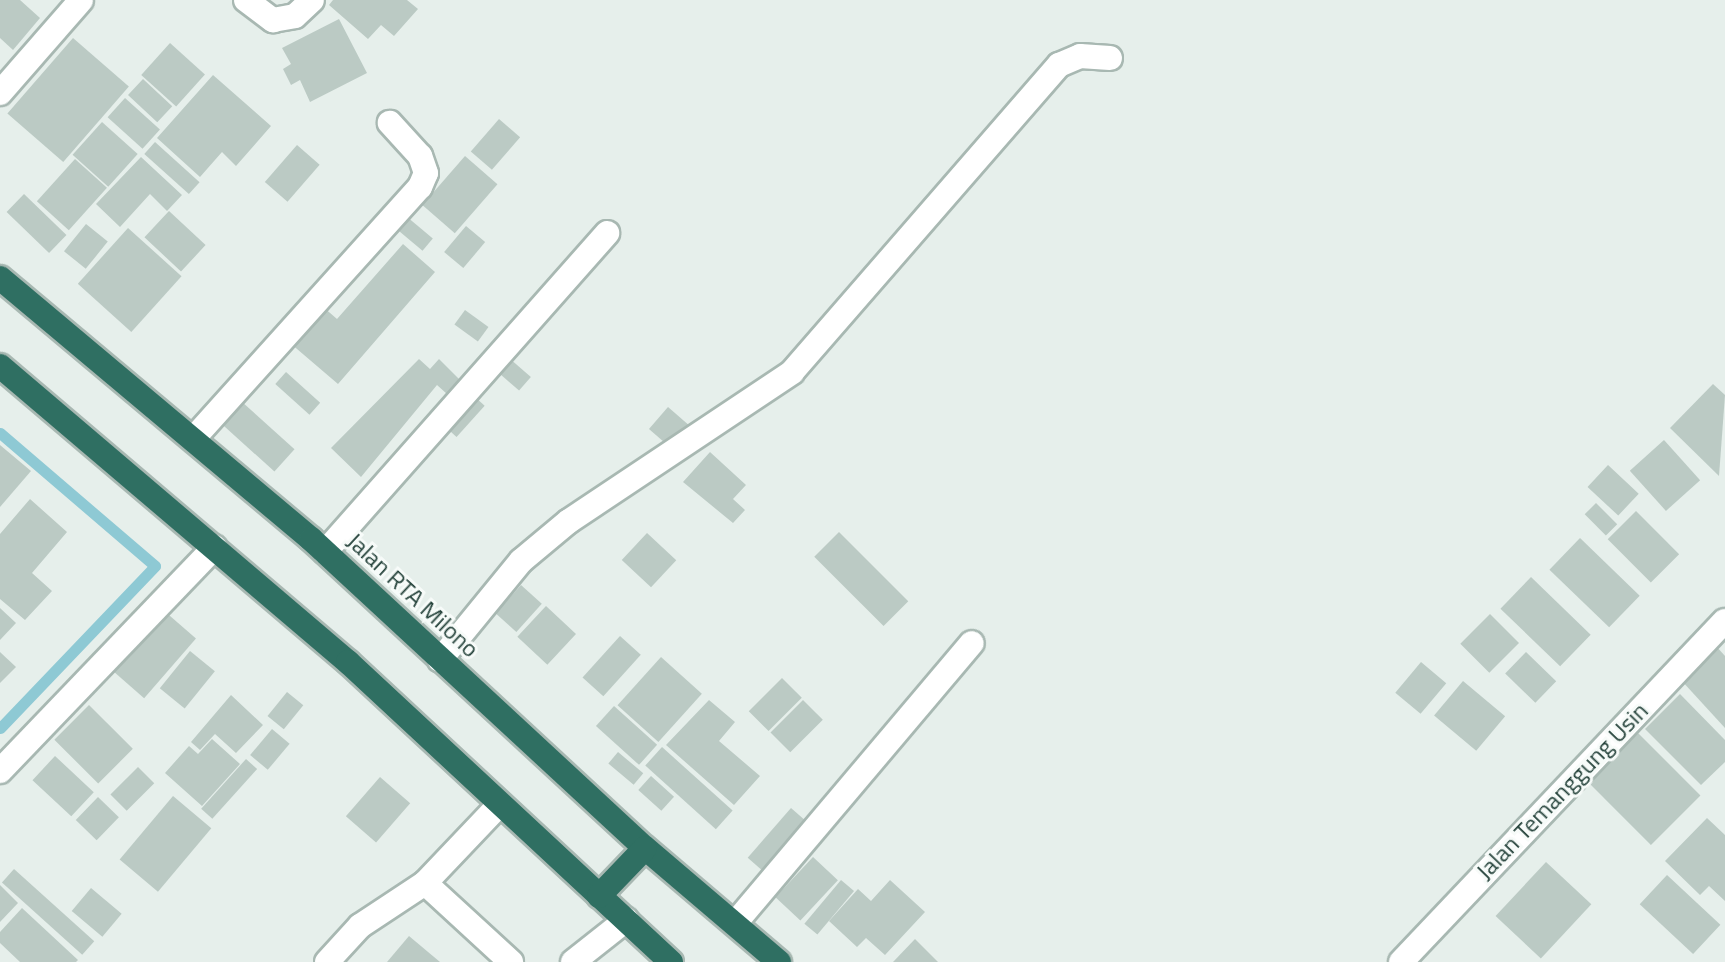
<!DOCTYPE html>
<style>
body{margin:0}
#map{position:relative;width:1725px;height:962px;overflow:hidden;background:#e6efeb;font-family:"Titillium Web",sans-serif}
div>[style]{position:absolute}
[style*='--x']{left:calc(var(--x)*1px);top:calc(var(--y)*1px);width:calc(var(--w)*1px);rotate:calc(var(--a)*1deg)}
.stream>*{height:11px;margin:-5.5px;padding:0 5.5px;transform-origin:5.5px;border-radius:5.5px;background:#8ec9d4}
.building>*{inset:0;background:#bbcac4;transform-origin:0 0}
.roads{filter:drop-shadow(2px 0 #a8b8b2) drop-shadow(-2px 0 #a8b8b2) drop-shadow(0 2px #a8b8b2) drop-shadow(0 -2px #a8b8b2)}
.street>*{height:24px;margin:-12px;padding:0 12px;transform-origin:12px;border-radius:12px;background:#fff}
.highway>*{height:24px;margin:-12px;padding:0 12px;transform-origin:12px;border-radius:12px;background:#2f6f62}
span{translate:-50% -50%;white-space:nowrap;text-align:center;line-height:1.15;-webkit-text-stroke:6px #f7fbf9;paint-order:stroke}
.street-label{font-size:24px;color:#24423a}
</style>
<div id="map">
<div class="stream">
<i style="--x:0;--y:433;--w:204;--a:40.6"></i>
<i style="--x:155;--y:566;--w:224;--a:133.7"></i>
</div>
<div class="building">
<i style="clip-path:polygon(0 0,20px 0,40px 18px,13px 50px,0 38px)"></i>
<i style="clip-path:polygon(333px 0,407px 0,418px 9px,394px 36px,381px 25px,368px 39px,329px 5px)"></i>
<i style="clip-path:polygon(339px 19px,367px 73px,310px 102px,300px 80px,291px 85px,283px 69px,291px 64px,282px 48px)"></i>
<i style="left:73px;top:38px;width:74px;height:100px;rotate:41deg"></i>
<i style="left:170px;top:43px;width:47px;height:43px;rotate:42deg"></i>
<i style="clip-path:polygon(213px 75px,271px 126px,236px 166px,222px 152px,200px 177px,157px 138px)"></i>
<i style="left:143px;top:79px;width:40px;height:22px;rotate:43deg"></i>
<i style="left:125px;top:98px;width:47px;height:26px;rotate:42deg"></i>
<i style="left:499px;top:119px;width:28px;height:43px;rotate:41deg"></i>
<i style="left:102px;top:122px;width:48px;height:44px;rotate:42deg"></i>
<i style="left:155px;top:142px;width:60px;height:16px;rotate:42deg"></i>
<i style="left:297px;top:145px;width:30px;height:49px;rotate:41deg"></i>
<i style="left:465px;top:156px;width:43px;height:65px;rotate:41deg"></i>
<i style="clip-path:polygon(141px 157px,182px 195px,167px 211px,150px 194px,120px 227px,96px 204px)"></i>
<i style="left:75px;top:159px;width:43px;height:57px;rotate:42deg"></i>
<i style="left:24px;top:194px;width:59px;height:25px;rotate:44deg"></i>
<i style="left:169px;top:211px;width:50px;height:36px;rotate:43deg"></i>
<i style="left:406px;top:216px;width:35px;height:16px;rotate:40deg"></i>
<i style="left:86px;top:224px;width:28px;height:35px;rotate:39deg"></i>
<i style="left:466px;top:226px;width:25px;height:34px;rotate:40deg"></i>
<i style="left:128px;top:228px;width:72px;height:75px;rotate:42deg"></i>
<i style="clip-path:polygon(403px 244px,435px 272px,338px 384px,290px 343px,322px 306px,337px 319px)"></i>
<i style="left:465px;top:310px;width:29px;height:18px;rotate:36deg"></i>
<i style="left:509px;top:358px;width:29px;height:18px;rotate:41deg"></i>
<i style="clip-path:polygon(419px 359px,430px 369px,439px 359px,460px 380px,447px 394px,437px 385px,361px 477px,331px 448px)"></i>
<i style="left:286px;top:372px;width:46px;height:16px;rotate:42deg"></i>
<i style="clip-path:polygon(1713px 384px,1725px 395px,1719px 476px,1670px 428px)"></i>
<i style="left:475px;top:397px;width:13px;height:42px;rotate:42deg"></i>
<i style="left:241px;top:401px;width:72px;height:30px;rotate:42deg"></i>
<i style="left:668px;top:407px;width:29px;height:29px;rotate:41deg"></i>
<i style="left:1664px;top:440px;width:54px;height:46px;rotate:48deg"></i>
<i style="clip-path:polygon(0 445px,31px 471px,0 507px)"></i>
<i style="clip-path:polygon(710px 452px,746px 485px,733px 499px,745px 510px,733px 523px,683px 482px)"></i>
<i style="left:1608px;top:465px;width:42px;height:30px;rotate:43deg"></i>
<i style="clip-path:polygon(30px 499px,67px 532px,32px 573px,52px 591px,25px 620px,0 599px,0 534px)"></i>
<i style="left:1596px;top:503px;width:30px;height:16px;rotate:45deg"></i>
<i style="left:1636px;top:511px;width:61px;height:40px;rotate:45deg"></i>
<i style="left:839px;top:532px;width:98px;height:35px;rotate:45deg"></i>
<i style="left:647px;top:533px;width:40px;height:37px;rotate:43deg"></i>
<i style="left:1580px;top:538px;width:83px;height:44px;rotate:44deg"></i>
<i style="left:1531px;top:577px;width:83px;height:44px;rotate:44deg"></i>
<i style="left:521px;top:585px;width:28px;height:38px;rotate:42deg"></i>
<i style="left:546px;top:606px;width:41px;height:42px;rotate:43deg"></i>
<i style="clip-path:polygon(0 608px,16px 623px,0 640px)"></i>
<i style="left:162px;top:609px;width:45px;height:79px;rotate:41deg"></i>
<i style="left:1490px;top:614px;width:41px;height:42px;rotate:45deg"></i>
<i style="left:620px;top:636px;width:28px;height:56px;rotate:42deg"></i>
<i style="clip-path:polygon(1716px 646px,1725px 656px,1725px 728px,1681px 680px)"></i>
<i style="left:190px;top:651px;width:32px;height:48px;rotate:39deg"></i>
<i style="clip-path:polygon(0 652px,16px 667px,0 683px)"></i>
<i style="left:1526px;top:652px;width:42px;height:30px;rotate:44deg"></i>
<i style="left:661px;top:657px;width:55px;height:65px;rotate:42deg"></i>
<i style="left:1421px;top:662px;width:33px;height:40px;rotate:40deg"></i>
<i style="left:782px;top:678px;width:28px;height:47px;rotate:45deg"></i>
<i style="left:1463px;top:681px;width:55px;height:45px;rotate:40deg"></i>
<i style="left:287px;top:692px;width:21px;height:31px;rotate:39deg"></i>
<i style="clip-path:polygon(1680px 694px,1725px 740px,1725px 762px,1701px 785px,1645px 729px)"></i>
<i style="clip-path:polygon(231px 695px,263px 725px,236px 753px,215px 734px,200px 750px,191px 742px)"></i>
<i style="clip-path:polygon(709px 700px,735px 722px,719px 741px,760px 776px,734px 805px,666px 745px)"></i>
<i style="left:803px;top:700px;width:28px;height:46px;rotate:45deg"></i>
<i style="left:89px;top:705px;width:62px;height:49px;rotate:45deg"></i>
<i style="left:614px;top:706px;width:58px;height:27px;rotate:42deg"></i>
<i style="left:1629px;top:724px;width:101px;height:70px;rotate:45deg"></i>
<i style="left:272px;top:729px;width:23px;height:34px;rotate:40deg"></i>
<i style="clip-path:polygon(212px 739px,240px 764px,202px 806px,165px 773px,189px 746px,198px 754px)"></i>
<i style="left:662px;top:747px;width:95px;height:25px;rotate:42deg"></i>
<i style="left:618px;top:752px;width:33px;height:15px;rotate:40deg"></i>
<i style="left:55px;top:756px;width:53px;height:33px;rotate:43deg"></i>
<i style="left:246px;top:759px;width:15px;height:67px;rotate:42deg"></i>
<i style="left:138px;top:767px;width:23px;height:39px;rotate:45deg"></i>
<i style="left:651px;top:776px;width:31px;height:19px;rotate:42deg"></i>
<i style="left:380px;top:777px;width:40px;height:52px;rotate:41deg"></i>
<i style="left:173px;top:796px;width:50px;height:83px;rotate:40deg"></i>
<i style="left:98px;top:797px;width:29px;height:32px;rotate:44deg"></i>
<i style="left:791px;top:808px;width:30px;height:66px;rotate:41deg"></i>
<i style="clip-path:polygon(1707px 818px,1725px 835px,1725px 901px,1709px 886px,1700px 895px,1665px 861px)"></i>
<i style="left:813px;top:857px;width:34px;height:55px;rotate:43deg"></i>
<i style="left:1546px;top:862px;width:62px;height:74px;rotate:43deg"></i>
<i style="left:14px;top:869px;width:108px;height:18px;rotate:42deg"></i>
<i style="left:1667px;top:875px;width:73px;height:40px;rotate:43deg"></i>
<i style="left:841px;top:880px;width:17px;height:57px;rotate:40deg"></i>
<i style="clip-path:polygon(890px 880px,925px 912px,885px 955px,866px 938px,857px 947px,829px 921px,858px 889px,871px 901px)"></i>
<i style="clip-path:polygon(0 885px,18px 903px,0 922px)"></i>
<i style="left:91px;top:888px;width:40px;height:30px;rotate:40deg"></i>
<i style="clip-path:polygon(22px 908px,78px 960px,76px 962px,20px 962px,0 943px,0 932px)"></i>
<i style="clip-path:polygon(409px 936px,440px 962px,387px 962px)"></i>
<i style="clip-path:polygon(915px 939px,938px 962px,893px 962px)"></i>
</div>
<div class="roads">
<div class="street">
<i style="--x:246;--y:0;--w:34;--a:37"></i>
<i style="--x:273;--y:20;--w:22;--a:-10"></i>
<i style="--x:295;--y:16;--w:23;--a:-43"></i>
<i style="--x:0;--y:93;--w:123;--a:-48.9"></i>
<i style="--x:193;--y:439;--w:339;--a:-48"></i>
<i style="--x:420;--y:187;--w:15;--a:-67"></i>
<i style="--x:426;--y:173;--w:18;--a:-109"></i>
<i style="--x:420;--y:156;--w:45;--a:-132.3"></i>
<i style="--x:325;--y:552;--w:426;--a:-48.5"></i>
<i style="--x:440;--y:660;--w:128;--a:-50.7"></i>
<i style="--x:521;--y:561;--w:62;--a:-39.8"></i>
<i style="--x:569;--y:521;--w:268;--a:-33.7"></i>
<i style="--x:792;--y:372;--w:407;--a:-49"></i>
<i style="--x:1059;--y:65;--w:23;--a:-23"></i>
<i style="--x:1080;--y:56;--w:30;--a:4"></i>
<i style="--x:0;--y:771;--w:310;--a:-46.2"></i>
<i style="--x:425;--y:883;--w:117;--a:42.6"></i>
<i style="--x:736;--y:922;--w:365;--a:-49.8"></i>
<i style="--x:327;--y:962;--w:49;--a:-47.5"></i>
<i style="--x:360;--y:926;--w:78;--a:-33.5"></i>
<i style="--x:425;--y:883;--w:109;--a:-46.5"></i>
<i style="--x:573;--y:962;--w:68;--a:-38.4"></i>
<i style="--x:1401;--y:962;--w:470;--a:-46.5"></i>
</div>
<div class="highway">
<i style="--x:0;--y:278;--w:406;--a:40"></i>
<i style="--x:311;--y:539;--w:455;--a:42.8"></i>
<i style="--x:645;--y:848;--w:176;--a:40.4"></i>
<i style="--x:0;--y:366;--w:457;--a:40.4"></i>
<i style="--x:348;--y:662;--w:441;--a:42.9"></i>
<i style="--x:599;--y:896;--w:66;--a:-46.2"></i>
</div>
</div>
<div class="street-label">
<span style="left:413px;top:595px;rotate:43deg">Jalan RTA Milono</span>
<span style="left:1562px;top:791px;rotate:-46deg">Jalan Temanggung Usin</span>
</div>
</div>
